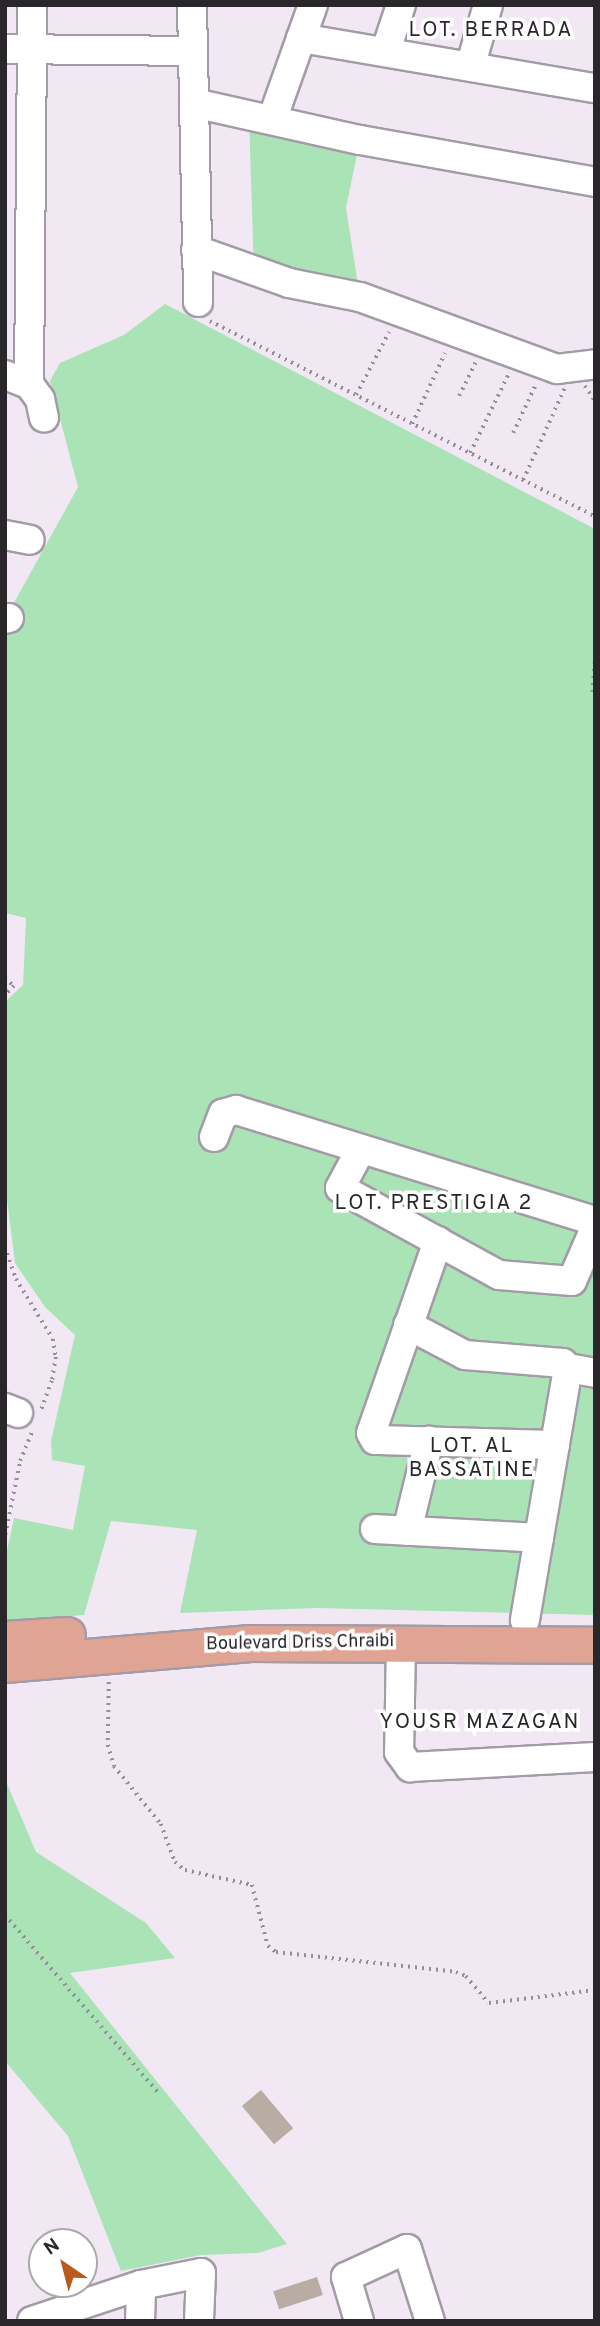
<!DOCTYPE html>
<style>
body{margin:0}
#map{position:relative;width:600px;height:2326px;overflow:hidden;background:#f1e8f4;font-family:Overpass,sans-serif}
div>[style]{position:absolute}
[style*='--x']{left:calc(var(--x)*1px);top:calc(var(--y)*1px);width:calc(var(--w)*1px);rotate:calc(var(--a)*1deg)}
.green>*{inset:0;background:#aae3b5}
.building>*{inset:0;background:#b8aca3;transform-origin:0 0}
.path>*{height:3.5px;margin-top:-1.75px;transform-origin:0;background:repeating-linear-gradient(90deg,#958e97 0 2px,transparent 0 7px)}
.roads{filter:drop-shadow(2px 0 #a39ba7) drop-shadow(-2px 0 #a39ba7) drop-shadow(0 2px #a39ba7) drop-shadow(0 -2px #a39ba7)}
.minor>*{height:28px;margin:-14px;padding:0 14px;transform-origin:14px;border-radius:14px;background:#fff}
.major>*{height:35px;margin:-17.5px;padding:0 17.5px;transform-origin:17.5px;border-radius:17.5px;background:#dfa493}
span{translate:-50% -50%;white-space:nowrap;text-align:center;line-height:1.15;-webkit-text-stroke:7px #fff;paint-order:stroke}
.street-label{font-size:18px;color:#2a272b}
.quarter-label{font-size:21px;color:#2a272b;letter-spacing:2px}
.frame{position:absolute;inset:0;border:7px solid #2a272b;pointer-events:none}
.north{position:absolute;left:28px;top:2228px;width:70px;height:70px;box-sizing:border-box;background:#fff;border:2px solid #aaa9aa;border-radius:50%;rotate:325deg;font-size:19px;font-weight:700;line-height:28px;text-align:center;color:#2a272b}
.north::after{content:'';display:block;margin:auto;width:24px;height:32px;background:#bc5a1c;clip-path:polygon(50% 0,100% 100%,50% 72%,0 100%)}
</style>
<div id="map">
<div class="green">
<i style="clip-path:polygon(249px 118px,360px 140px,346px 208px,360px 297px,254px 272px)"></i>
<i style="clip-path:polygon(165px 304px,595px 529px,595px 1615px,318px 1608px,180px 1613px,197px 1530px,111px 1521px,84px 1615px,5px 1621px,5px 1560px,14px 1518px,73px 1530px,85px 1466px,52px 1460px,51px 1441px,75px 1335px,45px 1307px,15px 1263px,5px 1184px,5px 1002px,23px 985px,26px 918px,5px 913px,5px 619px,78px 487px,50px 381px,60px 363px,124px 335px)"></i>
<i style="clip-path:polygon(5px 1779px,36px 1852px,146px 1923px,175px 1958px,70px 1973px,287px 2244px,258px 2253px,201px 2255px,121px 2271px,68px 2136px,5px 2061px)"></i>
</div>
<div class="building">
<i style="left:261px;top:2090px;width:50px;height:25px;rotate:50deg"></i>
<i style="left:317px;top:2277px;width:19px;height:46px;rotate:72deg"></i>
</div>
<div class="path">
<i style="--x:210;--y:321;--w:432;--a:26.9"></i>
<i style="--x:585;--y:386;--w:18;--a:56"></i>
<i style="--x:356;--y:395;--w:71;--a:-62.4"></i>
<i style="--x:459;--y:396;--w:37;--a:-64"></i>
<i style="--x:412;--y:424;--w:78;--a:-65.1"></i>
<i style="--x:513;--y:433;--w:54;--a:-64.9"></i>
<i style="--x:470;--y:453;--w:89;--a:-64"></i>
<i style="--x:523;--y:480;--w:100;--a:-65.7"></i>
<i style="--x:592;--y:692;--w:34;--a:-85"></i>
<i style="--x:5;--y:978;--w:12;--a:42"></i>
<i style="--x:14;--y:986;--w:13;--a:132"></i>
<i style="--x:5;--y:1247;--w:34;--a:71"></i>
<i style="--x:16;--y:1279;--w:70;--a:58.3"></i>
<i style="--x:53;--y:1339;--w:18;--a:81"></i>
<i style="--x:56;--y:1357;--w:24;--a:99"></i>
<i style="--x:52;--y:1381;--w:33;--a:110"></i>
<i style="--x:5;--y:1535;--w:76;--a:-78.5"></i>
<i style="--x:20;--y:1461;--w:32;--a:-68"></i>
<i style="--x:109;--y:1682;--w:63;--a:90.9"></i>
<i style="--x:108;--y:1745;--w:22;--a:74"></i>
<i style="--x:114;--y:1766;--w:75;--a:51"></i>
<i style="--x:161;--y:1824;--w:40;--a:69.8"></i>
<i style="--x:175;--y:1862;--w:13;--a:39"></i>
<i style="--x:185;--y:1870;--w:69;--a:12.6"></i>
<i style="--x:252;--y:1885;--w:63;--a:75.3"></i>
<i style="--x:268;--y:1946;--w:10;--a:37"></i>
<i style="--x:276;--y:1952;--w:181;--a:6.3"></i>
<i style="--x:456;--y:1972;--w:11;--a:22"></i>
<i style="--x:466;--y:1976;--w:35;--a:50"></i>
<i style="--x:489;--y:2003;--w:107;--a:-7"></i>
<i style="--x:5;--y:1915;--w:234;--a:49.2"></i>
</div>
<div class="roads">
<div class="minor">
<i style="--x:192;--y:5;--w:297;--a:88.8"></i>
<i style="--x:301;--y:38;--w:298;--a:9.7"></i>
<i style="--x:5;--y:49;--w:188;--a:0.6"></i>
<i style="--x:386;--y:50;--w:47;--a:-71.6"></i>
<i style="--x:471;--y:64;--w:61;--a:-73.9"></i>
<i style="--x:194;--y:103;--w:170;--a:12.6"></i>
<i style="--x:360;--y:140;--w:239;--a:10.1"></i>
<i style="--x:272;--y:120;--w:122;--a:-70.4"></i>
<i style="--x:196;--y:250;--w:99;--a:19.5"></i>
<i style="--x:289;--y:283;--w:72;--a:11.2"></i>
<i style="--x:360;--y:297;--w:210;--a:20.1"></i>
<i style="--x:557;--y:369;--w:38;--a:-7"></i>
<i style="--x:5;--y:375;--w:26;--a:21"></i>
<i style="--x:29;--y:384;--w:19;--a:54"></i>
<i style="--x:40;--y:399;--w:19;--a:78"></i>
<i style="--x:29;--y:384;--w:379;--a:-89.5"></i>
<i style="--x:5;--y:535;--w:25;--a:11"></i>
<i style="--x:5;--y:619;--w:4;--a:-14"></i>
<i style="--x:214;--y:1137;--w:25;--a:-69"></i>
<i style="--x:223;--y:1114;--w:14;--a:-17"></i>
<i style="--x:236;--y:1110;--w:376;--a:17.2"></i>
<i style="--x:361;--y:1149;--w:44;--a:118.3"></i>
<i style="--x:340;--y:1188;--w:181;--a:28.7"></i>
<i style="--x:499;--y:1275;--w:73;--a:4.7"></i>
<i style="--x:572;--y:1281;--w:58;--a:-66.5"></i>
<i style="--x:438;--y:1241;--w:203;--a:109.2"></i>
<i style="--x:371;--y:1433;--w:8;--a:60"></i>
<i style="--x:375;--y:1440;--w:180;--a:1.6"></i>
<i style="--x:408;--y:1325;--w:64;--a:27.8"></i>
<i style="--x:465;--y:1355;--w:98;--a:4.7"></i>
<i style="--x:563;--y:1363;--w:7;--a:45"></i>
<i style="--x:568;--y:1368;--w:256;--a:99.7"></i>
<i style="--x:568;--y:1368;--w:27;--a:10"></i>
<i style="--x:5;--y:1408;--w:14;--a:21"></i>
<i style="--x:375;--y:1529;--w:164;--a:3.1"></i>
<i style="--x:407;--y:1531;--w:93;--a:-76.3"></i>
<i style="--x:401;--y:1642;--w:110;--a:91"></i>
<i style="--x:399;--y:1752;--w:19;--a:54"></i>
<i style="--x:410;--y:1767;--w:185;--a:-3.1"></i>
<i style="--x:32;--y:2321;--w:115;--a:-18.3"></i>
<i style="--x:141;--y:2285;--w:61;--a:-11.3"></i>
<i style="--x:201;--y:2273;--w:48;--a:92.4"></i>
<i style="--x:140;--y:2321;--w:36;--a:-88"></i>
<i style="--x:359;--y:2321;--w:46;--a:-106.5"></i>
<i style="--x:346;--y:2277;--w:67;--a:-24.7"></i>
<i style="--x:407;--y:2249;--w:76;--a:72.3"></i>
</div>
<div class="major">
<i style="--x:5;--y:1639;--w:62;--a:-3.7"></i>
<i style="--x:5;--y:1664;--w:246;--a:-4.9"></i>
<i style="--x:250;--y:1643;--w:345;--a:0.3"></i>
</div>
</div>
<div class="street-label">
<span style="left:300px;top:1644px;rotate:-1deg">Boulevard Driss Chraibi</span>
</div>
<div class="quarter-label">
<span style="left:491px;top:31px">LOT. BERRADA</span>
<span style="left:434px;top:1204px">LOT. PRESTIGIA 2</span>
<span style="left:472px;top:1459px">LOT. AL<br>BASSATINE</span>
<span style="left:480px;top:1723px">YOUSR MAZAGAN</span>
</div>
<div class="frame"></div>
<div class="north">N</div>
</div>
